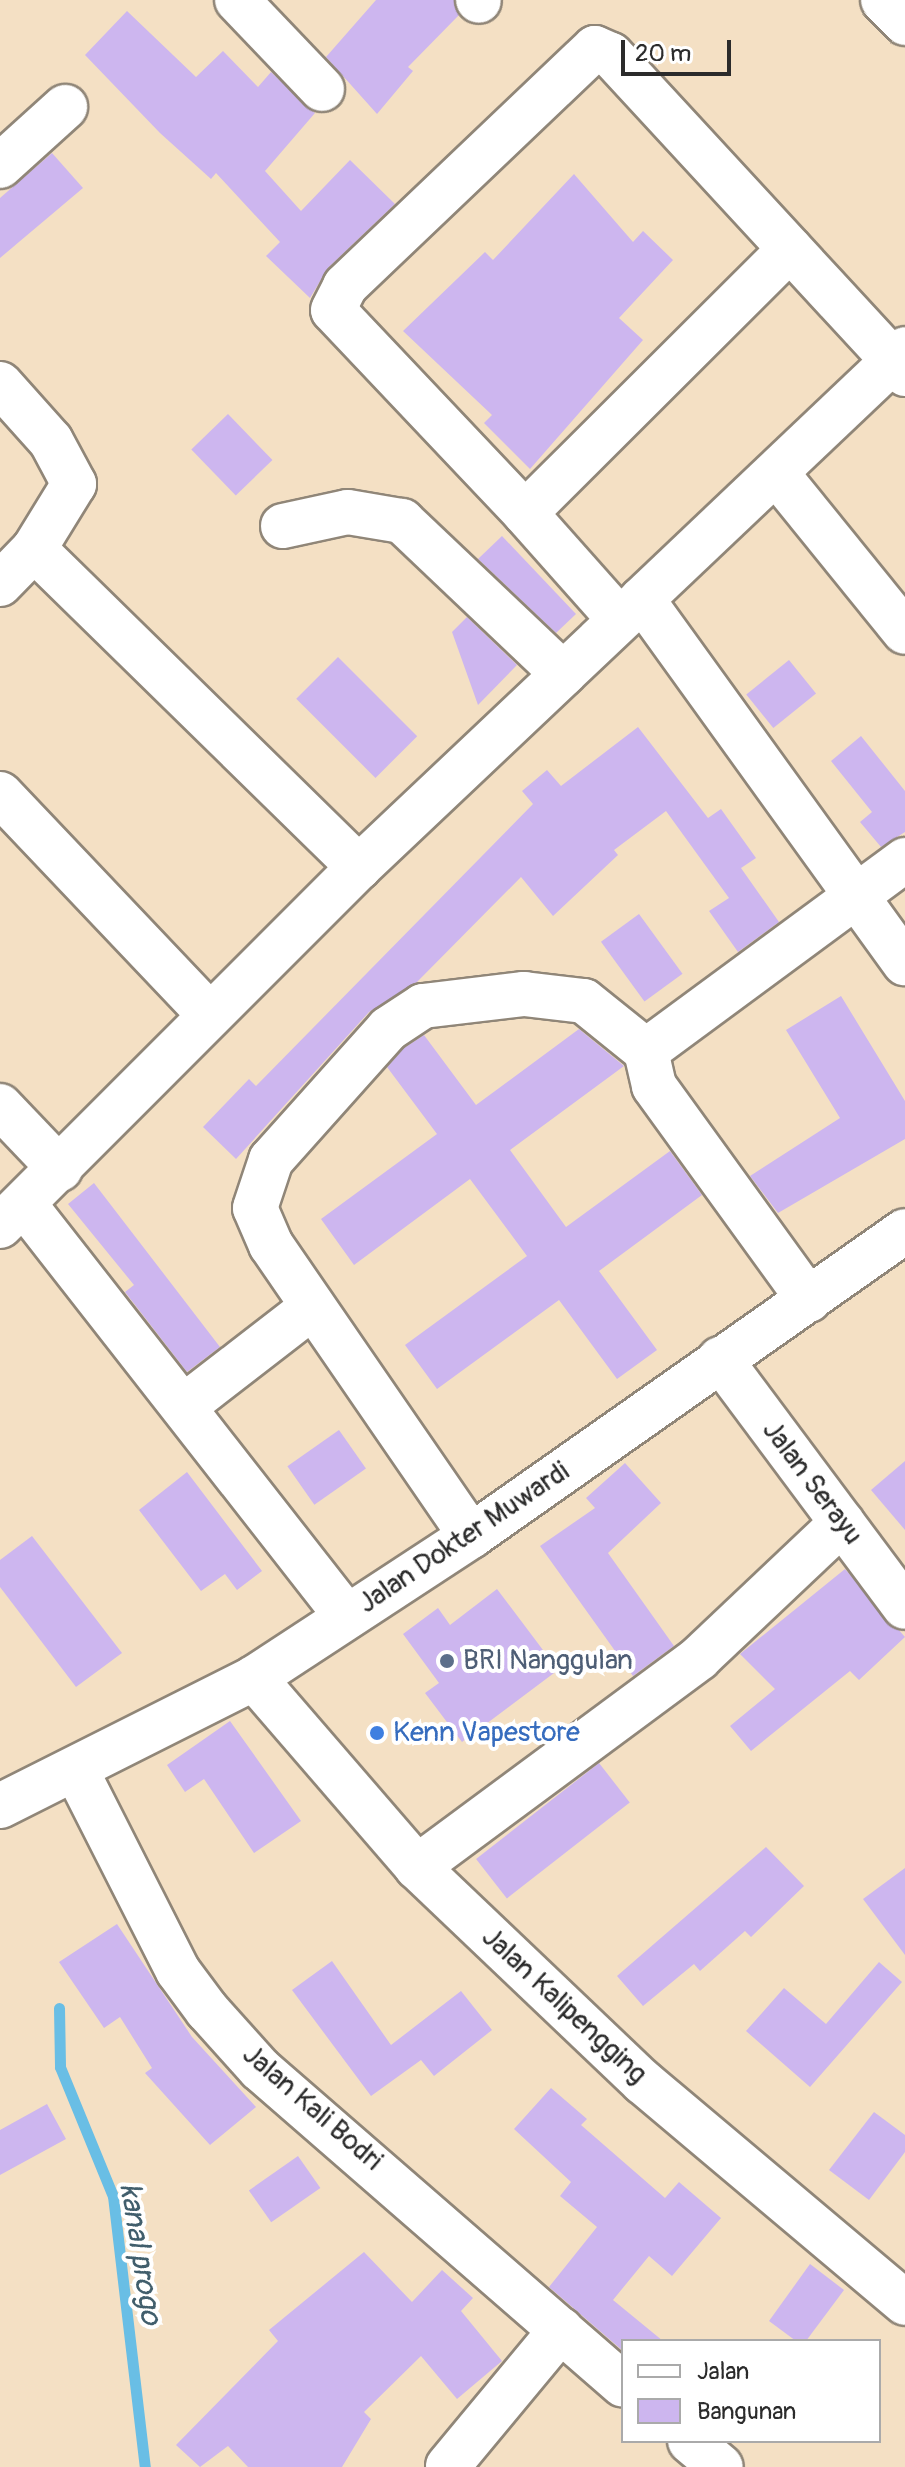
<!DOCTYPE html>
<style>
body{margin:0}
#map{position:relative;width:905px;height:2467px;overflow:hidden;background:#f4e0c4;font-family:Pangolin,sans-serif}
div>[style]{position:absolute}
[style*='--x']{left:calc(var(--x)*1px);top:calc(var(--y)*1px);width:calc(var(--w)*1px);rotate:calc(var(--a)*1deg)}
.stream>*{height:11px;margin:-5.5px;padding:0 5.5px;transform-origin:5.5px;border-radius:5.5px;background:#69bee5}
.building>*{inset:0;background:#cdb6ef;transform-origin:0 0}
.roads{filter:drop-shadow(2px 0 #908678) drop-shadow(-2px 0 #908678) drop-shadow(0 2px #908678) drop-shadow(0 -2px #908678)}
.minor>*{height:44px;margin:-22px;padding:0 22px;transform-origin:22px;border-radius:22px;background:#fff}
.dots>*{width:22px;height:22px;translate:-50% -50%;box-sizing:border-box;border:4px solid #fff;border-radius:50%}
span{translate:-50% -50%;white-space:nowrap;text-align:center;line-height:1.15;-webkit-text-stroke:8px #fff;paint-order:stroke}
.street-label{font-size:28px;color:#2b2b2b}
.service-label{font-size:28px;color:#4e5e75}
.left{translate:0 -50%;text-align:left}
.shop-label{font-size:28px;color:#366cbe}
.water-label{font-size:30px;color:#415e6c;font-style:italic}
.legend{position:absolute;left:621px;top:2339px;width:260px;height:104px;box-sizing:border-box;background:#fff;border:2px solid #aaa;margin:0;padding:10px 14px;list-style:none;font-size:24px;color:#2b2b2b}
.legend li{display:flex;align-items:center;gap:16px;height:40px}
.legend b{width:40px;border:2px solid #aaa}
.scale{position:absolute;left:621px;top:40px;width:110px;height:36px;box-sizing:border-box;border:4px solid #2b2b2b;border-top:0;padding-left:10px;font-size:24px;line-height:28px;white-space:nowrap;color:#2b2b2b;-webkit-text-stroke:6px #fff;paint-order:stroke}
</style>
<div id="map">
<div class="stream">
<i style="--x:59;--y:2008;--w:59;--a:89"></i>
<i style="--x:60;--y:2067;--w:139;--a:67.7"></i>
<i style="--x:113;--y:2196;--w:273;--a:83.3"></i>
</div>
<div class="building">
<i style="clip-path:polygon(376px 0,454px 0,459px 15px,408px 67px,413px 71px,377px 114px,326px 57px)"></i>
<i style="clip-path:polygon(127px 11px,196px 77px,223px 51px,258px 87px,271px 72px,315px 113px,265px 171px,301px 211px,350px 160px,395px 204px,328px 268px,310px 298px,266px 256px,280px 242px,216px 173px,211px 179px,160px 133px,85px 55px)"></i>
<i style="clip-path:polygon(52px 153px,83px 188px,0 258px,0 198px)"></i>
<i style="clip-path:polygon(574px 174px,633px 242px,643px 231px,673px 260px,619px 318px,643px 340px,530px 469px,484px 423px,492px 415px,403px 331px,485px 252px,493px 260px)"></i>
<i style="left:228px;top:414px;width:64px;height:51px;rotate:46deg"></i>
<i style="clip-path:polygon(502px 536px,576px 614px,556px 633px,478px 559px)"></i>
<i style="clip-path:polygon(467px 617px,517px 665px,478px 705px,452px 632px)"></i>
<i style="left:338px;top:657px;width:112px;height:59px;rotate:45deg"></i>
<i style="left:789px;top:660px;width:43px;height:55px;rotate:51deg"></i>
<i style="clip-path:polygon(638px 727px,708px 818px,721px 809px,756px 858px,741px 868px,779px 922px,738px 952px,709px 911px,729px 898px,666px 811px,614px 850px,618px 855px,553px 916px,521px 877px,417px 982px,369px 1012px,236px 1159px,203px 1127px,249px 1079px,256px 1086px,533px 804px,522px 791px,547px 770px,561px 786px)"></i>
<i style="clip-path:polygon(861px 736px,905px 791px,905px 832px,881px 847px,860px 822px,872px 812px,831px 761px)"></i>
<i style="left:639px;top:914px;width:74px;height:47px;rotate:54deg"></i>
<i style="clip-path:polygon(841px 996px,905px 1101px,905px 1139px,778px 1213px,750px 1176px,840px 1118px,786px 1030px)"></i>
<i style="clip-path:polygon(579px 1029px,624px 1066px,510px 1150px,566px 1227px,670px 1151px,702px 1195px,599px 1271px,657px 1350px,617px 1379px,559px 1300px,437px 1389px,405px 1345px,527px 1256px,470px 1179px,354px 1265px,321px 1219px,437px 1134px,387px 1067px,404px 1048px,424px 1035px,476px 1105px)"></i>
<i style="clip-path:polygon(94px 1183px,220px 1347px,187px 1372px,125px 1292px,134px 1285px,68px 1204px)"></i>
<i style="left:339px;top:1430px;width:47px;height:63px;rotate:55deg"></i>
<i style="clip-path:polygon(905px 1461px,905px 1530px,871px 1490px)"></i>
<i style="clip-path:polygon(625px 1463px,661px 1503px,608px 1553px,674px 1646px,633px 1676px,540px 1546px,595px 1508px,586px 1498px)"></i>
<i style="clip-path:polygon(187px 1472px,262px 1571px,237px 1590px,225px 1574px,201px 1591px,139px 1510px)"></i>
<i style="clip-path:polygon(32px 1536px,122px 1653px,76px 1687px,0 1587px,0 1560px)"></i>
<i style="clip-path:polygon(845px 1569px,905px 1637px,859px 1680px,850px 1671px,751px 1751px,730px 1726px,775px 1689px,740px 1654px)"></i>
<i style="clip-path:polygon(497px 1589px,558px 1670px,462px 1742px,425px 1693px,439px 1683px,403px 1634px,438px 1608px,450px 1625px)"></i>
<i style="clip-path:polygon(230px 1721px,301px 1821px,254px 1853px,204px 1779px,185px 1792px,167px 1765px)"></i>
<i style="left:599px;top:1763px;width:50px;height:156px;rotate:52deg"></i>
<i style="clip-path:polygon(766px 1847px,804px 1886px,751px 1937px,745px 1931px,700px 1971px,694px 1964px,643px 2006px,617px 1976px)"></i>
<i style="clip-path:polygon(905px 1868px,905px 1955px,863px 1899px)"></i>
<i style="clip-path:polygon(117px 1924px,192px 2037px,256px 2107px,210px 2145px,145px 2073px,152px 2068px,120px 2017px,104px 2028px,59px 1962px)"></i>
<i style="clip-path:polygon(332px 1961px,391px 2045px,461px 1991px,492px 2030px,434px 2076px,421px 2060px,371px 2096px,292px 1990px)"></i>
<i style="clip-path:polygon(879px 1962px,902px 1982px,810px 2087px,746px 2031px,784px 1988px,826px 2024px)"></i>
<i style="clip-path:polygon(551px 2088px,587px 2119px,581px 2125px,665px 2198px,679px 2182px,721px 2218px,672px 2276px,649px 2256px,613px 2300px,663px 2341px,623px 2341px,623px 2351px,549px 2287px,597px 2227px,560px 2196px,571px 2182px,514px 2129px)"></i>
<i style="clip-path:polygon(47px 2104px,66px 2139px,0 2175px,0 2130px)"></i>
<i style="clip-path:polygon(874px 2112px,905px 2135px,905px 2152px,869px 2200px,829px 2170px)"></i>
<i style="left:298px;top:2156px;width:39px;height:60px;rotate:55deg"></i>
<i style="clip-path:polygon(364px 2252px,412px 2302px,442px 2270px,473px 2298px,461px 2311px,502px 2361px,457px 2399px,421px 2356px,364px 2412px,371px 2419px,342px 2467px,248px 2467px,228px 2446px,200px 2467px,176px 2445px,278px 2341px,269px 2330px)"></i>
<i style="clip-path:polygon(810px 2264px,844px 2290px,806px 2341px,796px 2341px,769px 2321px)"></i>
</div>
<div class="roads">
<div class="minor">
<i style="--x:237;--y:0;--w:123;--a:46.3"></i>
<i style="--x:478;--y:0;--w:1;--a:45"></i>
<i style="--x:883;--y:0;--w:32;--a:46"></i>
<i style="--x:0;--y:166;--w:88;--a:-42.2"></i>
<i style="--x:790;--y:249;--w:374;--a:135.1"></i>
<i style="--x:525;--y:513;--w:279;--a:-133.4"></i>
<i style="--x:333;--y:310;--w:27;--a:-63"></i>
<i style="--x:345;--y:286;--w:345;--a:-43.6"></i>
<i style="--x:595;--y:48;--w:17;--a:24"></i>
<i style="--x:611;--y:55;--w:434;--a:47.3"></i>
<i style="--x:0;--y:384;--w:76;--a:48.2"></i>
<i style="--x:51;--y:441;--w:49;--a:61.9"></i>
<i style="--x:74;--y:484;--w:76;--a:121.6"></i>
<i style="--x:777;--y:474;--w:203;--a:51"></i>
<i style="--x:525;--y:513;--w:142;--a:48.4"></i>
<i style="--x:283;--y:526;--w:66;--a:-12.2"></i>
<i style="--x:348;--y:512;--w:55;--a:9.5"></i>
<i style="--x:402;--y:521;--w:222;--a:43.5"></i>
<i style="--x:0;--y:584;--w:49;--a:-45.8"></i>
<i style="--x:34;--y:549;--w:455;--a:44.4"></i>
<i style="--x:642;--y:599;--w:363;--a:-43.5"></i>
<i style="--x:0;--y:794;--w:305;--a:46.5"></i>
<i style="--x:646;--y:1051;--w:36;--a:77"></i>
<i style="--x:654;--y:1086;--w:264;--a:54.1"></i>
<i style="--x:0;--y:1106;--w:87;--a:46.4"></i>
<i style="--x:24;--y:1204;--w:524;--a:51.97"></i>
<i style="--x:0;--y:1226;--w:508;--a:-45"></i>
<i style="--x:359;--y:867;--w:390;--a:-43.4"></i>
<i style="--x:642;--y:599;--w:449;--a:54.2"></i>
<i style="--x:720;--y:1359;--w:309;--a:53.3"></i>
<i style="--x:187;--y:1404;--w:155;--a:-37.7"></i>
<i style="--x:471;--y:1536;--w:353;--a:-124.5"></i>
<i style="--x:271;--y:1245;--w:40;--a:-113.4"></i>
<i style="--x:255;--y:1208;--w:51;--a:-71.6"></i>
<i style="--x:271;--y:1160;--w:176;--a:-48.2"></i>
<i style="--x:388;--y:1029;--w:42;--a:-33.3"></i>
<i style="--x:423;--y:1006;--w:102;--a:-6.8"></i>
<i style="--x:524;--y:994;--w:60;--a:6.7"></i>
<i style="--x:584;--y:1001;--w:80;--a:38.9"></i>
<i style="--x:646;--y:1051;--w:322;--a:-36.4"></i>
<i style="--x:254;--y:1678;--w:250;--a:49.2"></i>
<i style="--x:417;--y:1867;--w:312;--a:43.6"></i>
<i style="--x:643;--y:2082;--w:343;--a:40.1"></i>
<i style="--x:77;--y:1772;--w:223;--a:63.1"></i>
<i style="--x:178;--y:1971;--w:49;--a:53.4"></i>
<i style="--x:207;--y:2010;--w:79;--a:48.1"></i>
<i style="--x:260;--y:2069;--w:481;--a:41"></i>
<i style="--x:0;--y:1806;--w:284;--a:-26.7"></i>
<i style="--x:254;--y:1678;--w:259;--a:-33.2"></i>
<i style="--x:471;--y:1536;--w:530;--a:-35.1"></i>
<i style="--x:417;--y:1867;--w:351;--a:-36.5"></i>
<i style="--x:699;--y:1658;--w:197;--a:-43.4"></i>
<i style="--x:690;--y:2441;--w:40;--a:40"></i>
<i style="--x:448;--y:2466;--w:177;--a:-50.3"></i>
</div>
</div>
<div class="dots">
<i style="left:447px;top:1661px;background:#5c6f8a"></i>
<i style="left:377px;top:1733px;background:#3f7fe0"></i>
</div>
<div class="street-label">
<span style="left:812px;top:1483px;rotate:53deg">Jalan Serayu</span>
<span style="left:464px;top:1538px;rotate:-34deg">Jalan Dokter Muwardi</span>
<span style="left:564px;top:2006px;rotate:43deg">Jalan Kalipengging</span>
<span style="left:312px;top:2108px;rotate:41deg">Jalan Kali Bodri</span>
</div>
<div class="service-label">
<span class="left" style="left:463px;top:1661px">BRI Nanggulan</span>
</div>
<div class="shop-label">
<span class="left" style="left:393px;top:1733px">Kenn Vapestore</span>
</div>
<div class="water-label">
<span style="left:140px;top:2254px;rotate:81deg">kanal progo</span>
</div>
<ul class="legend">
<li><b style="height:10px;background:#fff"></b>Jalan</li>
<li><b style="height:22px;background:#cdb6ef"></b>Bangunan</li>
</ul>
<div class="scale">20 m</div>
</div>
